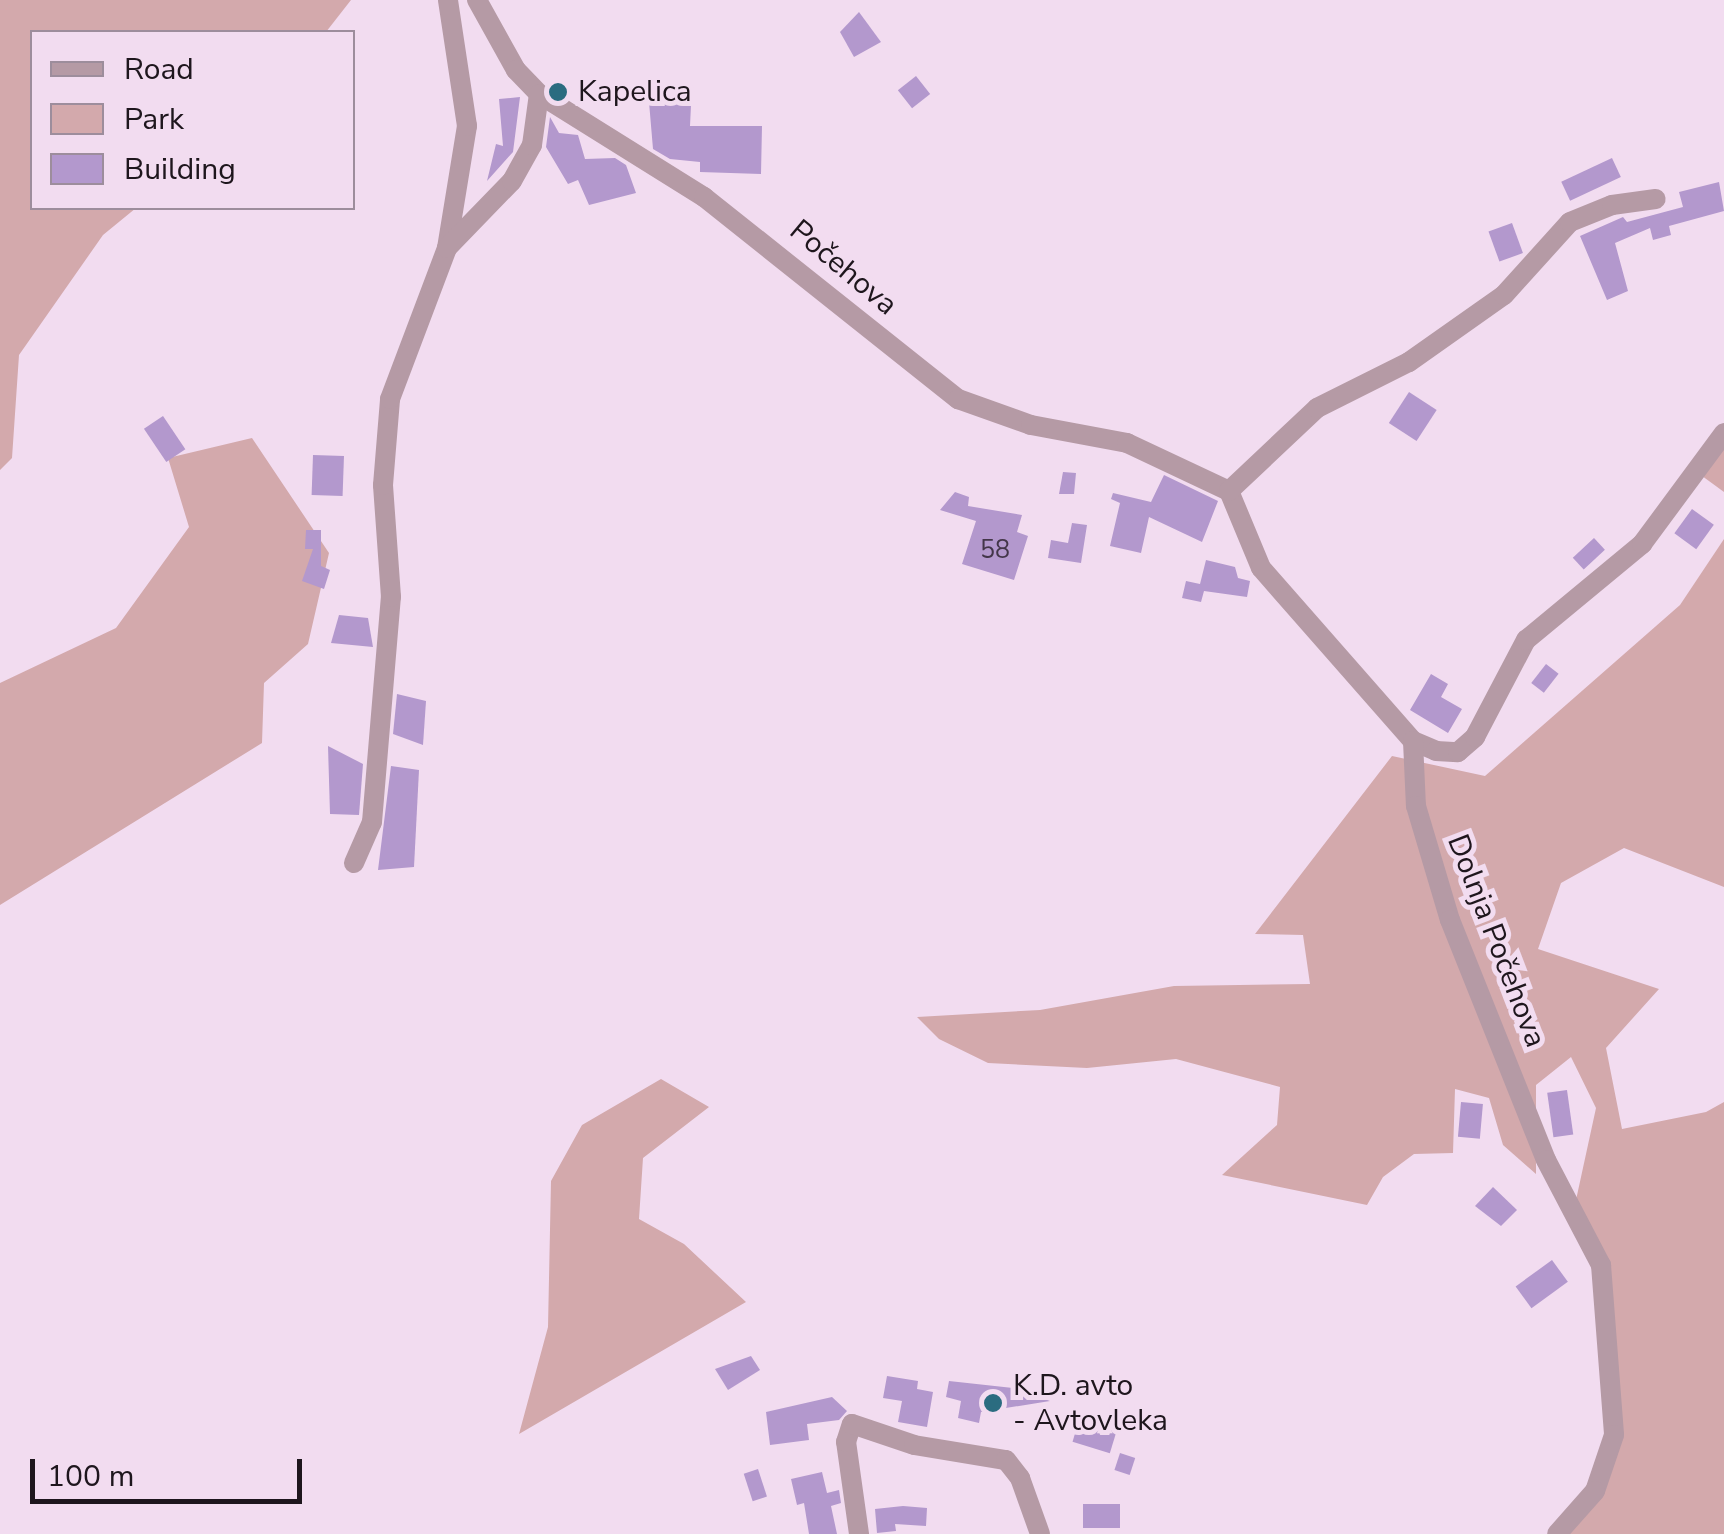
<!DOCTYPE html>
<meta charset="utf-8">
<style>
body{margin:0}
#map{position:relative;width:1724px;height:1534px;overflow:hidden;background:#f2dcf0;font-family:"Nunito Sans",sans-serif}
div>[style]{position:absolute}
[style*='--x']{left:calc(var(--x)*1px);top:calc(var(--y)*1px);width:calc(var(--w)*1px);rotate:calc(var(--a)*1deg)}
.green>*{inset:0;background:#d3a9ac}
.building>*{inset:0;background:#b398cd;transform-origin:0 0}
.street>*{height:20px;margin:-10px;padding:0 10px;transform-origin:10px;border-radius:10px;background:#b59aa5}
.dots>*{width:28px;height:28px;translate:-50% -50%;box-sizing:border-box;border:5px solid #f2dcf0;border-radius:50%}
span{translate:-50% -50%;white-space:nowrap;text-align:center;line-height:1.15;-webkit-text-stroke:10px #f2dcf0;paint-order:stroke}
.number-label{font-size:25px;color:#433649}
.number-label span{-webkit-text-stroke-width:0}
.poi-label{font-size:30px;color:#1e161d}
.left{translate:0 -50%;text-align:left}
.street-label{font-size:30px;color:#1e161d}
.legend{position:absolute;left:30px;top:30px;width:325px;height:180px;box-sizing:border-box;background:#f2dcf0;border:2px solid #9d8d9c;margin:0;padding:12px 18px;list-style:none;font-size:30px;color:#1e161d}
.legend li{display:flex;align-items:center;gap:20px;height:50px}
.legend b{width:50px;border:2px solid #9d8d9c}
.scale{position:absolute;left:30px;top:1459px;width:272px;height:45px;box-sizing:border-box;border:5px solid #1e161d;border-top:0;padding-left:12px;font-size:30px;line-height:35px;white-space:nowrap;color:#1e161d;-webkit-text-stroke:8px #f2dcf0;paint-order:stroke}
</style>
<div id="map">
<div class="green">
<i style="clip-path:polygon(0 0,351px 0,326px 32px,32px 32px,32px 208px,136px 208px,103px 235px,19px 355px,12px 458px,0 470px)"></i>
<i style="clip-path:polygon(252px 438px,329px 553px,308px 644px,264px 683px,262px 743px,0 905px,0 683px,116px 628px,189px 527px,168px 458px)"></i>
<i style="clip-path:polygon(1724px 445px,1724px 492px,1698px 473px)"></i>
<i style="clip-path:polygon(1724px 539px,1724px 887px,1624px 848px,1561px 883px,1538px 949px,1659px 989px,1606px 1048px,1622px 1129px,1706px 1112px,1724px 1102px,1724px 1534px,1562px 1534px,1598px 1493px,1614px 1338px,1576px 1200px,1596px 1108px,1571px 1057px,1536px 1085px,1536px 1174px,1503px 1145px,1489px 1098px,1455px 1089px,1453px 1153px,1414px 1154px,1383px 1177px,1367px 1205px,1222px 1175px,1277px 1125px,1280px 1087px,1176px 1059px,1087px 1068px,988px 1063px,939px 1039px,917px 1017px,1040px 1010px,1174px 986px,1310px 984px,1303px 935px,1255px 934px,1392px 756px,1485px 776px,1680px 605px)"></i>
<i style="clip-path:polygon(661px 1079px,709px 1107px,643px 1158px,639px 1219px,684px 1244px,746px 1302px,519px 1434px,548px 1327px,551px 1181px,582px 1125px)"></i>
</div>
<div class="building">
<i style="clip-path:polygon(859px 12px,881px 42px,854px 57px,840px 32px)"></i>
<i style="left:916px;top:76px;width:23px;height:23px;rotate:52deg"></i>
<i style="clip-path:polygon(520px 97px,513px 152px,487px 181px,496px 144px,503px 146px,499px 99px)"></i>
<i style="clip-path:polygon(649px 102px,691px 105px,690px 126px,762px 126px,761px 174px,700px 172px,700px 162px,670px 159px,653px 149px)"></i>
<i style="clip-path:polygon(550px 117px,559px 133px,578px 135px,585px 159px,615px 158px,626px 165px,636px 193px,589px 205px,578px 180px,568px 184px,546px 147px)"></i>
<i style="left:1612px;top:158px;width:21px;height:56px;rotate:65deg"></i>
<i style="clip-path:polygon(1719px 182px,1724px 211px,1669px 226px,1671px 235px,1653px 240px,1650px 228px,1615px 243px,1628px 291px,1607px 300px,1580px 236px,1623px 217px,1627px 222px,1683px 207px,1679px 192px)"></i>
<i style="left:1512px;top:223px;width:32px;height:25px;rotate:70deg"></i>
<i style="left:1409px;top:392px;width:33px;height:37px;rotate:33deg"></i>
<i style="left:163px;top:416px;width:40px;height:23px;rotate:56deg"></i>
<i style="left:313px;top:455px;width:31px;height:40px;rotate:2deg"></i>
<i style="clip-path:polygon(1063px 472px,1076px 473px,1074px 494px,1059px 494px)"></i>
<i style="clip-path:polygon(1164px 475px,1218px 501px,1202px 542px,1149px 517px,1141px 553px,1110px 546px,1120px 503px,1111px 499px,1113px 493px,1151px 502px)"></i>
<i style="clip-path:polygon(955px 492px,969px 497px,968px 506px,1022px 515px,1017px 532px,1028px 536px,1014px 580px,962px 564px,976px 521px,940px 510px)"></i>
<i style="left:1692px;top:509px;width:27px;height:30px;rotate:36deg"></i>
<i style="clip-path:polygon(1072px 523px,1087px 525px,1081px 563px,1048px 558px,1051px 540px,1068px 543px)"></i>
<i style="clip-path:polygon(306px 530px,321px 530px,321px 566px,330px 570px,324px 589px,302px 581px,313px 549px,305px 549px)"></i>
<i style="left:1594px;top:538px;width:16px;height:29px;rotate:47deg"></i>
<i style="clip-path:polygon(1206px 560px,1235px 567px,1238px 578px,1250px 581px,1247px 597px,1204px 591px,1201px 602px,1182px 598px,1186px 581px,1200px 584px)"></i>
<i style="clip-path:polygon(339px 615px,368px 618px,373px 647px,331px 643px)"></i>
<i style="left:1546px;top:664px;width:16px;height:24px;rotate:38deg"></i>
<i style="clip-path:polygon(1431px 674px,1448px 684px,1441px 697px,1462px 709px,1448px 733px,1410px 710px)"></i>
<i style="clip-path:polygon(397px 694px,426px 701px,423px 745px,393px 734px)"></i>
<i style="clip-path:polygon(328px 746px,363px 764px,359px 815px,330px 814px)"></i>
<i style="clip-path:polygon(391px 766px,419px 770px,414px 867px,378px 870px)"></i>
<i style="left:1567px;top:1090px;width:45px;height:20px;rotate:82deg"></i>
<i style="left:1461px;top:1102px;width:22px;height:35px;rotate:5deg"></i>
<i style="clip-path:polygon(1493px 1187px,1517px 1210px,1501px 1226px,1475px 1206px)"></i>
<i style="left:1552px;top:1260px;width:27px;height:45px;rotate:54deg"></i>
<i style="clip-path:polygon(751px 1356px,760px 1370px,728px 1390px,715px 1369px)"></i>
<i style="clip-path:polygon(887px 1376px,918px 1381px,917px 1389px,933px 1392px,927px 1427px,898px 1422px,902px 1401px,883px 1398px)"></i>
<i style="clip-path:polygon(949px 1381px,1013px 1388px,1050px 1401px,981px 1412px,979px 1423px,958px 1418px,961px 1401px,946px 1397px)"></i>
<i style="clip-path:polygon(832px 1397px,847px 1411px,839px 1420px,807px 1424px,809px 1440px,770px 1445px,766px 1412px)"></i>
<i style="left:1081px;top:1414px;width:39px;height:29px;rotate:17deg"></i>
<i style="left:1120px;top:1453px;width:16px;height:18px;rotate:18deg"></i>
<i style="left:758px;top:1469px;width:29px;height:15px;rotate:72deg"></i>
<i style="clip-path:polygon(822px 1472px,827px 1493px,839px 1490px,841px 1503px,831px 1506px,837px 1534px,809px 1534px,804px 1503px,797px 1505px,791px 1479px)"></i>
<i style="left:1120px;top:1504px;width:24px;height:37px;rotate:90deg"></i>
<i style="clip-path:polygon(903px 1506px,927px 1508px,926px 1526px,895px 1524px,896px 1531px,877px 1533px,875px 1509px)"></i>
</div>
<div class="street">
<i style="--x:477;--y:0;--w:80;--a:60.9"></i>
<i style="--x:516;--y:70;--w:33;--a:46"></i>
<i style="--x:539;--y:94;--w:195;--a:32"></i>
<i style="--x:704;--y:197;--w:325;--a:38.5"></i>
<i style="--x:958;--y:399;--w:77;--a:19.6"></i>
<i style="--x:1031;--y:425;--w:98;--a:10.6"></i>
<i style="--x:1127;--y:443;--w:113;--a:25.2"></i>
<i style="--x:1229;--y:491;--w:83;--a:67.4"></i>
<i style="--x:1261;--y:568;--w:230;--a:48.7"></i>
<i style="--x:1413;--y:741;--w:25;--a:23"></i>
<i style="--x:1436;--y:751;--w:22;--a:3"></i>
<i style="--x:1458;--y:752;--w:23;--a:-41"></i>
<i style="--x:1475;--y:737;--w:110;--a:-62.3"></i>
<i style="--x:1526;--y:640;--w:151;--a:-39.6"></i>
<i style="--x:1642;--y:544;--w:138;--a:-53.5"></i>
<i style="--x:447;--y:248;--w:124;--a:-80.7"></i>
<i style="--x:467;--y:126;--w:127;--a:-98.6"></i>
<i style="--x:1229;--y:491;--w:121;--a:-43.3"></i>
<i style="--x:1317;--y:408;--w:103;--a:-26.6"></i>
<i style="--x:1409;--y:362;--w:116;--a:-35.2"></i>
<i style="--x:1504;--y:295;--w:98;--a:-47.9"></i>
<i style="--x:1570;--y:222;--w:45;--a:-22"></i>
<i style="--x:1612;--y:205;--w:44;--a:-7.8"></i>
<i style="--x:1413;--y:741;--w:65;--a:87.4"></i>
<i style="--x:1416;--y:806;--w:119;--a:73.4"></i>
<i style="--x:1450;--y:920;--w:258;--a:68.2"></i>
<i style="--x:1546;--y:1160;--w:119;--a:62.4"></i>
<i style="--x:1601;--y:1265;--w:170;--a:85.6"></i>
<i style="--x:1614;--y:1435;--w:59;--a:108.7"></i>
<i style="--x:1595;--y:1491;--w:57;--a:131.5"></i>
<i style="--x:354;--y:863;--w:45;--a:-66.3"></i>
<i style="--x:372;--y:822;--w:226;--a:-85.2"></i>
<i style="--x:391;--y:597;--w:112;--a:-94.1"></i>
<i style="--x:383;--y:485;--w:86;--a:-85.3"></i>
<i style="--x:390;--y:399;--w:161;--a:-69.3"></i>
<i style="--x:447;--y:248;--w:93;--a:-45.9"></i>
<i style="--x:512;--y:181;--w:41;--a:-60.9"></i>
<i style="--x:532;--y:145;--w:51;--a:-82.2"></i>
<i style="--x:859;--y:1534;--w:93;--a:-98"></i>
<i style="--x:846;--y:1442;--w:19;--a:-72"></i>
<i style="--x:852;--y:1424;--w:65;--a:18.7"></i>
<i style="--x:914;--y:1445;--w:93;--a:9.3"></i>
<i style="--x:1006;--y:1460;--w:23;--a:52"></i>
<i style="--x:1020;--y:1478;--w:59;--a:70.3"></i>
</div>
<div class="dots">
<i style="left:558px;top:92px;background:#2b6c80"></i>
<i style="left:993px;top:1403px;background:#2b6c80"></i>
</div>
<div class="number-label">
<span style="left:995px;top:550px">58</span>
</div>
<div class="poi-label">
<span class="left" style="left:578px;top:92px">Kapelica</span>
<span class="left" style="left:1013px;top:1403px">K.D. avto<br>- Avtovleka</span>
</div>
<div class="street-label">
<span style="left:843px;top:268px;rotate:40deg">Počehova</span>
<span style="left:1496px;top:941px;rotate:69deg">Dolnja Počehova</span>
</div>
<ul class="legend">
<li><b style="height:12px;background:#b59aa5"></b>Road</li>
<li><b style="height:28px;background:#d3a9ac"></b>Park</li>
<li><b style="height:28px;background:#b398cd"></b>Building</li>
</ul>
<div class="scale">100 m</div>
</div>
